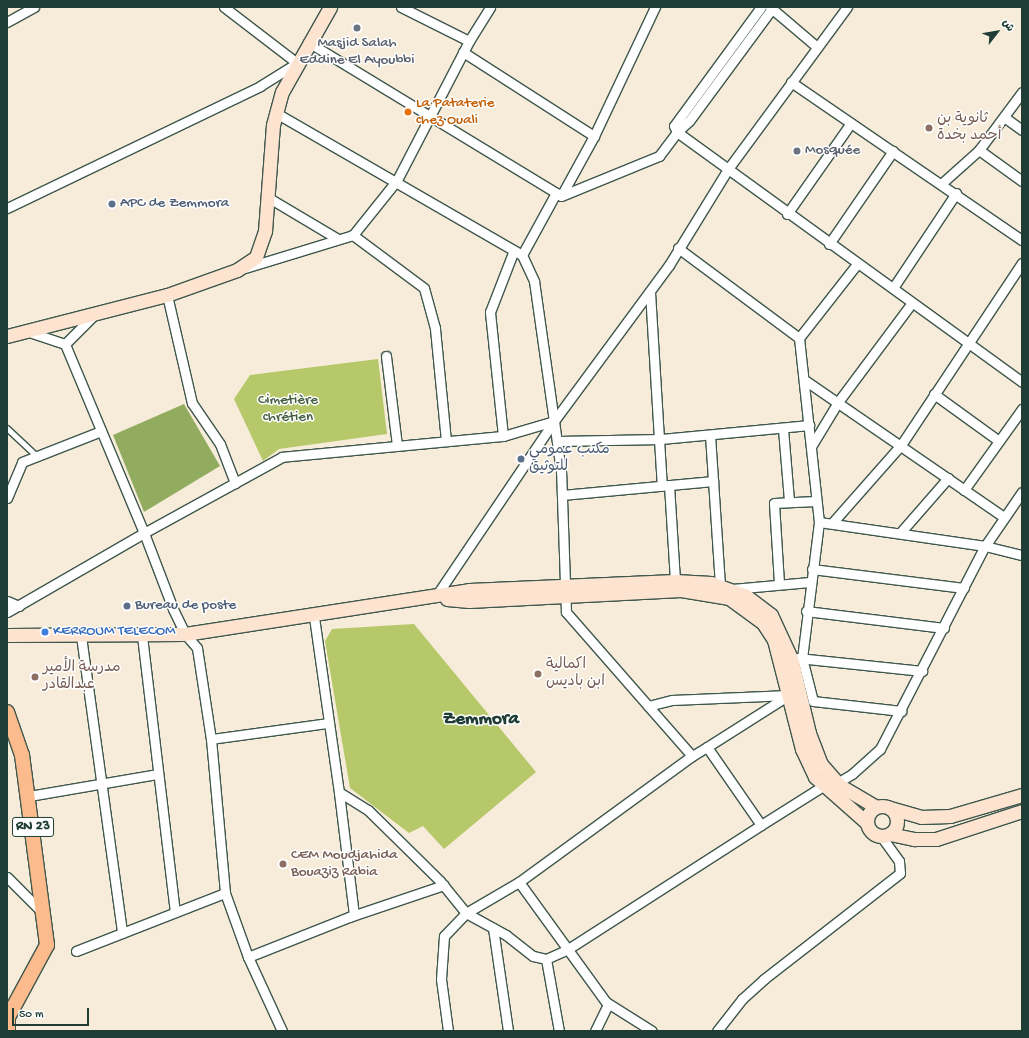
<!DOCTYPE html>
<meta charset="utf-8">
<style>
body{margin:0}
#map{position:relative;width:1029px;height:1038px;overflow:hidden;background:#f6ecd9;font-family:"Gochi Hand","Playpen Sans Arabic",sans-serif}
div>[style]{position:absolute}
[style*='--x']{left:calc(var(--x)*1px);top:calc(var(--y)*1px);width:calc(var(--w)*1px);rotate:calc(var(--a)*1deg)}
.green>*{inset:0;background:#b7c86b}
.forest>*{inset:0;background:#91ac5f}
.roads{filter:drop-shadow(1px 0 #3f574d) drop-shadow(-1px 0 #3f574d) drop-shadow(0 1px #3f574d) drop-shadow(0 -1px #3f574d)}
.lane>*{height:4.5px;margin:-2.25px;padding:0 2.25px;transform-origin:2.25px;border-radius:2.25px;background:#fff}
.street>*{height:9px;margin:-4.5px;padding:0 4.5px;transform-origin:4.5px;border-radius:4.5px;background:#fff}
.secondary>*{height:13px;margin:-6.5px;padding:0 6.5px;transform-origin:6.5px;border-radius:6.5px;background:#fde4d1}
.secondary>.ring{margin:-6.5px;padding:0;box-sizing:content-box;background:none;border:13px solid #fde4d1;border-radius:50%}
.primary>*{height:14px;margin:-7px;padding:0 7px;transform-origin:7px;border-radius:7px;background:#fbbb8c}
.dots>*{width:11px;height:11px;translate:-50% -50%;box-sizing:border-box;border:2px solid #fff;border-radius:50%}
span{translate:-50% -50%;white-space:nowrap;text-align:center;line-height:1.15;-webkit-text-stroke:3px #fff;paint-order:stroke}
.shield-label span{padding:1px 3px;background:#fff;border:1px solid;border-radius:3px;-webkit-text-stroke-width:0}
.shield-label{font-size:14px;color:#1f3d34;font-weight:700}
.worship-label{font-size:15px;color:#5b616d}
.left{translate:0 -50%;text-align:left}
.food-label{font-size:15px;color:#c56008}
.education-label{font-size:15px;color:#785e54}
.service-label{font-size:15px;color:#4e5e75}
.park-label{font-size:15px;color:#456042}
.shop-label{font-size:15px;color:#366cbe}
.district-label{font-size:19px;color:#1f3d34;font-weight:700}
.frame{position:absolute;inset:0;border:8px solid #1f3d34;pointer-events:none}
.north{position:absolute;left:977px;top:12px;width:40px;height:40px;-webkit-text-stroke:3px #fff;paint-order:stroke;rotate:59deg;font-size:11px;font-weight:700;line-height:16px;text-align:center;color:#1f3d34}
.north::after{content:'';display:block;margin:auto;width:14px;height:18px;background:#1f3d34;clip-path:polygon(50% 0,100% 100%,50% 72%,0 100%)}
.scale{position:absolute;left:12px;top:1008px;width:77px;height:18px;box-sizing:border-box;border:2px solid #1f3d34;border-top:0;padding-left:5px;font-size:12px;line-height:14px;white-space:nowrap;color:#1f3d34;-webkit-text-stroke:3px #fff;paint-order:stroke}
</style>
<div id="map">
<div class="green">
<i style="clip-path:polygon(378px 359px,387px 434px,279px 449px,263px 461px,234px 399px,250px 375px)"></i>
<i style="clip-path:polygon(414px 624px,536px 772px,444px 849px,423px 826px,409px 833px,350px 788px,325px 641px,332px 629px)"></i>
</div>
<div class="forest">
<i style="clip-path:polygon(184px 404px,220px 466px,144px 512px,113px 435px)"></i>
</div>
<div class="roads">
<div class="lane">
<i style="--x:7;--y:428;--w:40;--a:43"></i>
</div>
<div class="street">
<i style="--x:401;--y:7;--w:76;--a:26.6"></i>
<i style="--x:469;--y:41;--w:40;--a:-58"></i>
<i style="--x:761;--y:7;--w:147;--a:126.2"></i>
<i style="--x:674;--y:126;--w:7;--a:63"></i>
<i style="--x:677;--y:132;--w:16;--a:-43"></i>
<i style="--x:689;--y:121;--w:142;--a:-53.6"></i>
<i style="--x:770;--y:7;--w:62;--a:40.4"></i>
<i style="--x:7;--y:22;--w:31;--a:-29"></i>
<i style="--x:308;--y:42;--w:296;--a:31.3"></i>
<i style="--x:561;--y:196;--w:106;--a:-22.2"></i>
<i style="--x:659;--y:156;--w:30;--a:-53"></i>
<i style="--x:677;--y:132;--w:426;--a:35.9"></i>
<i style="--x:463;--y:52;--w:156;--a:32.7"></i>
<i style="--x:594;--y:136;--w:68;--a:118.8"></i>
<i style="--x:791;--y:82;--w:280;--a:34.4"></i>
<i style="--x:276;--y:113;--w:284;--a:30"></i>
<i style="--x:522;--y:255;--w:29;--a:65"></i>
<i style="--x:534;--y:281;--w:141;--a:81.9"></i>
<i style="--x:554;--y:421;--w:53;--a:163.6"></i>
<i style="--x:503;--y:436;--w:222;--a:174.6"></i>
<i style="--x:282;--y:457;--w:158;--a:151.2"></i>
<i style="--x:144;--y:533;--w:81;--a:69.1"></i>
<i style="--x:173;--y:609;--w:28;--a:64"></i>
<i style="--x:185;--y:634;--w:18;--a:49"></i>
<i style="--x:197;--y:648;--w:92;--a:81.3"></i>
<i style="--x:211;--y:739;--w:155;--a:84.8"></i>
<i style="--x:225;--y:893;--w:68;--a:70.2"></i>
<i style="--x:248;--y:957;--w:81;--a:65.3"></i>
<i style="--x:1004;--y:117;--w:22;--a:36"></i>
<i style="--x:594;--y:136;--w:143;--a:-64.7"></i>
<i style="--x:979;--y:150;--w:53;--a:35.8"></i>
<i style="--x:941;--y:184;--w:51;--a:-41.8"></i>
<i style="--x:979;--y:150;--w:72;--a:-53.4"></i>
<i style="--x:269;--y:198;--w:78;--a:30.8"></i>
<i style="--x:7;--y:208;--w:281;--a:-25.7"></i>
<i style="--x:260;--y:86;--w:44;--a:-31.9"></i>
<i style="--x:297;--y:63;--w:92;--a:-142.5"></i>
<i style="--x:787;--y:214;--w:111;--a:-54.9"></i>
<i style="--x:829;--y:244;--w:113;--a:-55.5"></i>
<i style="--x:678;--y:248;--w:151;--a:36.6"></i>
<i style="--x:522;--y:255;--w:71;--a:-61.3"></i>
<i style="--x:857;--y:264;--w:94;--a:128.1"></i>
<i style="--x:799;--y:338;--w:185;--a:83.8"></i>
<i style="--x:819;--y:522;--w:137;--a:97.1"></i>
<i style="--x:802;--y:658;--w:44;--a:75.7"></i>
<i style="--x:813;--y:701;--w:89;--a:6.5"></i>
<i style="--x:245;--y:268;--w:113;--a:-17"></i>
<i style="--x:893;--y:288;--w:114;--a:-56.4"></i>
<i style="--x:650;--y:292;--w:194;--a:86.5"></i>
<i style="--x:167;--y:295;--w:111;--a:77"></i>
<i style="--x:192;--y:403;--w:50;--a:55.7"></i>
<i style="--x:220;--y:444;--w:42;--a:69"></i>
<i style="--x:26;--y:331;--w:41;--a:18.4"></i>
<i style="--x:65;--y:344;--w:42;--a:-45"></i>
<i style="--x:386;--y:356;--w:90;--a:83"></i>
<i style="--x:806;--y:381;--w:240;--a:34.5"></i>
<i style="--x:934;--y:394;--w:80;--a:35.9"></i>
<i style="--x:783;--y:429;--w:71;--a:85.2"></i>
<i style="--x:710;--y:435;--w:150;--a:86.2"></i>
<i style="--x:503;--y:436;--w:125;--a:-96"></i>
<i style="--x:490;--y:312;--w:66;--a:-68.8"></i>
<i style="--x:446;--y:441;--w:114;--a:-95.6"></i>
<i style="--x:435;--y:328;--w:41;--a:-105.4"></i>
<i style="--x:424;--y:288;--w:89;--a:-143.3"></i>
<i style="--x:353;--y:235;--w:70;--a:-51.3"></i>
<i style="--x:397;--y:180;--w:157;--a:-62.6"></i>
<i style="--x:558;--y:441;--w:103;--a:-1.1"></i>
<i style="--x:661;--y:439;--w:149;--a:-5.4"></i>
<i style="--x:812;--y:445;--w:50;--a:-58.8"></i>
<i style="--x:838;--y:402;--w:122;--a:-53.3"></i>
<i style="--x:669;--y:485;--w:96;--a:86.4"></i>
<i style="--x:964;--y:490;--w:100;--a:-54.4"></i>
<i style="--x:562;--y:495;--w:152;--a:-5.3"></i>
<i style="--x:7;--y:498;--w:39;--a:-67"></i>
<i style="--x:22;--y:462;--w:85;--a:-21.4"></i>
<i style="--x:819;--y:522;--w:168;--a:8.2"></i>
<i style="--x:985;--y:546;--w:38;--a:14"></i>
<i style="--x:833;--y:522;--w:103;--a:-48.6"></i>
<i style="--x:901;--y:445;--w:219;--a:-56.4"></i>
<i style="--x:900;--y:533;--w:73;--a:-48.9"></i>
<i style="--x:812;--y:569;--w:153;--a:7.1"></i>
<i style="--x:779;--y:583;--w:80;--a:-93.6"></i>
<i style="--x:774;--y:503;--w:42;--a:-2.7"></i>
<i style="--x:732;--y:589;--w:78;--a:-5.1"></i>
<i style="--x:436;--y:596;--w:211;--a:-56"></i>
<i style="--x:554;--y:421;--w:194;--a:-53.6"></i>
<i style="--x:669;--y:265;--w:113;--a:-58.4"></i>
<i style="--x:728;--y:169;--w:201;--a:-53.7"></i>
<i style="--x:7;--y:601;--w:13;--a:23"></i>
<i style="--x:806;--y:611;--w:139;--a:7"></i>
<i style="--x:7;--y:612;--w:158;--a:-30"></i>
<i style="--x:144;--y:533;--w:205;--a:-112.7"></i>
<i style="--x:314;--y:617;--w:177;--a:81.9"></i>
<i style="--x:81;--y:636;--w:300;--a:82.1"></i>
<i style="--x:142;--y:636;--w:278;--a:83.2"></i>
<i style="--x:798;--y:658;--w:125;--a:6"></i>
<i style="--x:648;--y:706;--w:25;--a:-14"></i>
<i style="--x:672;--y:700;--w:117;--a:-2.4"></i>
<i style="--x:211;--y:739;--w:118;--a:-7.8"></i>
<i style="--x:707;--y:747;--w:97;--a:-32.4"></i>
<i style="--x:29;--y:796;--w:131;--a:-9.7"></i>
<i style="--x:761;--y:825;--w:73;--a:-32.2"></i>
<i style="--x:823;--y:786;--w:14;--a:-12"></i>
<i style="--x:837;--y:783;--w:17;--a:-31"></i>
<i style="--x:852;--y:774;--w:38;--a:-42"></i>
<i style="--x:880;--y:749;--w:229;--a:-62.7"></i>
<i style="--x:985;--y:546;--w:65;--a:-55.6"></i>
<i style="--x:7;--y:877;--w:51;--a:45"></i>
<i style="--x:519;--y:882;--w:148;--a:54.1"></i>
<i style="--x:606;--y:1002;--w:54;--a:32.2"></i>
<i style="--x:349;--y:917;--w:100;--a:-18.6"></i>
<i style="--x:493;--y:928;--w:104;--a:81.7"></i>
<i style="--x:76;--y:951;--w:160;--a:-21.3"></i>
<i style="--x:248;--y:957;--w:114;--a:-21.6"></i>
<i style="--x:354;--y:915;--w:124;--a:-97"></i>
<i style="--x:339;--y:792;--w:34;--a:32"></i>
<i style="--x:368;--y:810;--w:101;--a:44.6"></i>
<i style="--x:440;--y:881;--w:41;--a:50.9"></i>
<i style="--x:466;--y:913;--w:46;--a:28.8"></i>
<i style="--x:506;--y:935;--w:34;--a:38"></i>
<i style="--x:533;--y:956;--w:13;--a:13"></i>
<i style="--x:546;--y:959;--w:24;--a:-24"></i>
<i style="--x:568;--y:949;--w:229;--a:-32.7"></i>
<i style="--x:761;--y:825;--w:95;--a:-124.7"></i>
<i style="--x:707;--y:747;--w:17;--a:149"></i>
<i style="--x:692;--y:756;--w:191;--a:-131.2"></i>
<i style="--x:566;--y:612;--w:140;--a:-92"></i>
<i style="--x:561;--y:472;--w:51;--a:-97.8"></i>
<i style="--x:546;--y:959;--w:73;--a:79.8"></i>
<i style="--x:448;--y:1031;--w:52;--a:-97.7"></i>
<i style="--x:441;--y:979;--w:43;--a:-86"></i>
<i style="--x:444;--y:936;--w:32;--a:-46"></i>
<i style="--x:466;--y:913;--w:61;--a:-30.3"></i>
<i style="--x:519;--y:882;--w:214;--a:-36.1"></i>
<i style="--x:595;--y:1031;--w:30;--a:-64"></i>
<i style="--x:717;--y:1031;--w:41;--a:-52"></i>
<i style="--x:742;--y:999;--w:30;--a:-42"></i>
<i style="--x:764;--y:979;--w:172;--a:-37.9"></i>
<i style="--x:900;--y:873;--w:12;--a:-95"></i>
<i style="--x:899;--y:861;--w:31;--a:-126"></i>
</div>
<div class="secondary">
<i style="--x:7;--y:336;--w:165;--a:-14.4"></i>
<i style="--x:167;--y:295;--w:74;--a:-19.7"></i>
<i style="--x:237;--y:270;--w:23;--a:-34"></i>
<i style="--x:256;--y:257;--w:28;--a:-71"></i>
<i style="--x:265;--y:231;--w:106;--a:-85.7"></i>
<i style="--x:273;--y:125;--w:34;--a:-75"></i>
<i style="--x:282;--y:92;--w:98;--a:-60.5"></i>
<i style="--x:447;--y:599;--w:22;--a:5"></i>
<i style="--x:469;--y:601;--w:212;--a:-3"></i>
<i style="--x:681;--y:590;--w:49;--a:9.5"></i>
<i style="--x:729;--y:598;--w:42;--a:36.3"></i>
<i style="--x:763;--y:623;--w:20;--a:57"></i>
<i style="--x:774;--y:640;--w:113;--a:75.6"></i>
<i style="--x:802;--y:749;--w:31;--a:65"></i>
<i style="--x:815;--y:777;--w:69;--a:41.5"></i>
<i style="--x:7;--y:635;--w:178;--a:-0.3"></i>
<i style="--x:185;--y:634;--w:287;--a:-8.8"></i>
<i style="--x:469;--y:590;--w:206;--a:-2.5"></i>
<i style="--x:675;--y:581;--w:36;--a:3"></i>
<i style="--x:711;--y:583;--w:37;--a:20"></i>
<i style="--x:746;--y:596;--w:31;--a:37"></i>
<i style="--x:771;--y:615;--w:47;--a:65.1"></i>
<i style="--x:791;--y:658;--w:77;--a:76.5"></i>
<i style="--x:809;--y:733;--w:33;--a:69"></i>
<i style="--x:821;--y:764;--w:28;--a:49"></i>
<i style="--x:839;--y:785;--w:43;--a:30.7"></i>
<i class="ring" style="left:867px;top:806px;width:17px;height:17px"></i>
<i style="--x:890;--y:808;--w:32;--a:16"></i>
<i style="--x:921;--y:817;--w:29;--a:-2"></i>
<i style="--x:950;--y:816;--w:75;--a:-16.3"></i>
<i style="--x:890;--y:834;--w:25;--a:12"></i>
<i style="--x:914;--y:839;--w:22;--a:0"></i>
<i style="--x:936;--y:839;--w:90;--a:-18"></i>
</div>
<div class="primary">
<i style="--x:7;--y:712;--w:46;--a:70.8"></i>
<i style="--x:22;--y:755;--w:192;--a:82.5"></i>
<i style="--x:47;--y:945;--w:82;--a:118.4"></i>
<i style="--x:8;--y:1017;--w:14;--a:90"></i>
</div>
</div>
<div class="dots">
<i style="left:357px;top:28px;background:#6b7280"></i>
<i style="left:408px;top:112px;background:#e8710a"></i>
<i style="left:929px;top:128px;background:#8d6e63"></i>
<i style="left:797px;top:151px;background:#6b7280"></i>
<i style="left:112px;top:204px;background:#5c6f8a"></i>
<i style="left:521px;top:459px;background:#5c6f8a"></i>
<i style="left:127px;top:606px;background:#5c6f8a"></i>
<i style="left:45px;top:632px;background:#3f7fe0"></i>
<i style="left:538px;top:674px;background:#8d6e63"></i>
<i style="left:35px;top:677px;background:#8d6e63"></i>
<i style="left:283px;top:864px;background:#8d6e63"></i>
</div>
<div class="shield-label">
<span style="left:33px;top:827px">RN 23</span>
</div>
<div class="worship-label">
<span style="left:357px;top:52px">Masjid Salah<br>Eddine El Ayoubbi</span>
<span class="left" style="left:805px;top:151px">Mosquée</span>
</div>
<div class="food-label">
<span class="left" style="left:416px;top:112px">La Pataterie<br>chez Ouali</span>
</div>
<div class="education-label">
<span class="left" style="left:937px;top:128px">ثانوية بن<br>أحمد بخدة</span>
<span class="left" style="left:546px;top:674px">اكمالية<br>ابن باديس</span>
<span class="left" style="left:43px;top:677px">مدرسة الأمير<br>عبدالقادر</span>
<span class="left" style="left:291px;top:864px">CEM Moudjahida<br>Bouaziz Rabia</span>
</div>
<div class="service-label">
<span class="left" style="left:120px;top:204px">APC de Zemmora</span>
<span class="left" style="left:529px;top:459px">مكتب عمومي<br>للتوثيق</span>
<span class="left" style="left:135px;top:606px">Bureau de poste</span>
</div>
<div class="park-label">
<span style="left:288px;top:409px">Cimetière<br>chrétien</span>
</div>
<div class="shop-label">
<span class="left" style="left:53px;top:632px">KERROUM TELECOM</span>
</div>
<div class="district-label">
<span style="left:481px;top:720px">Zemmora</span>
</div>
<div class="frame"></div>
<div class="north">ش</div>
<div class="scale">50 m</div>
</div>
